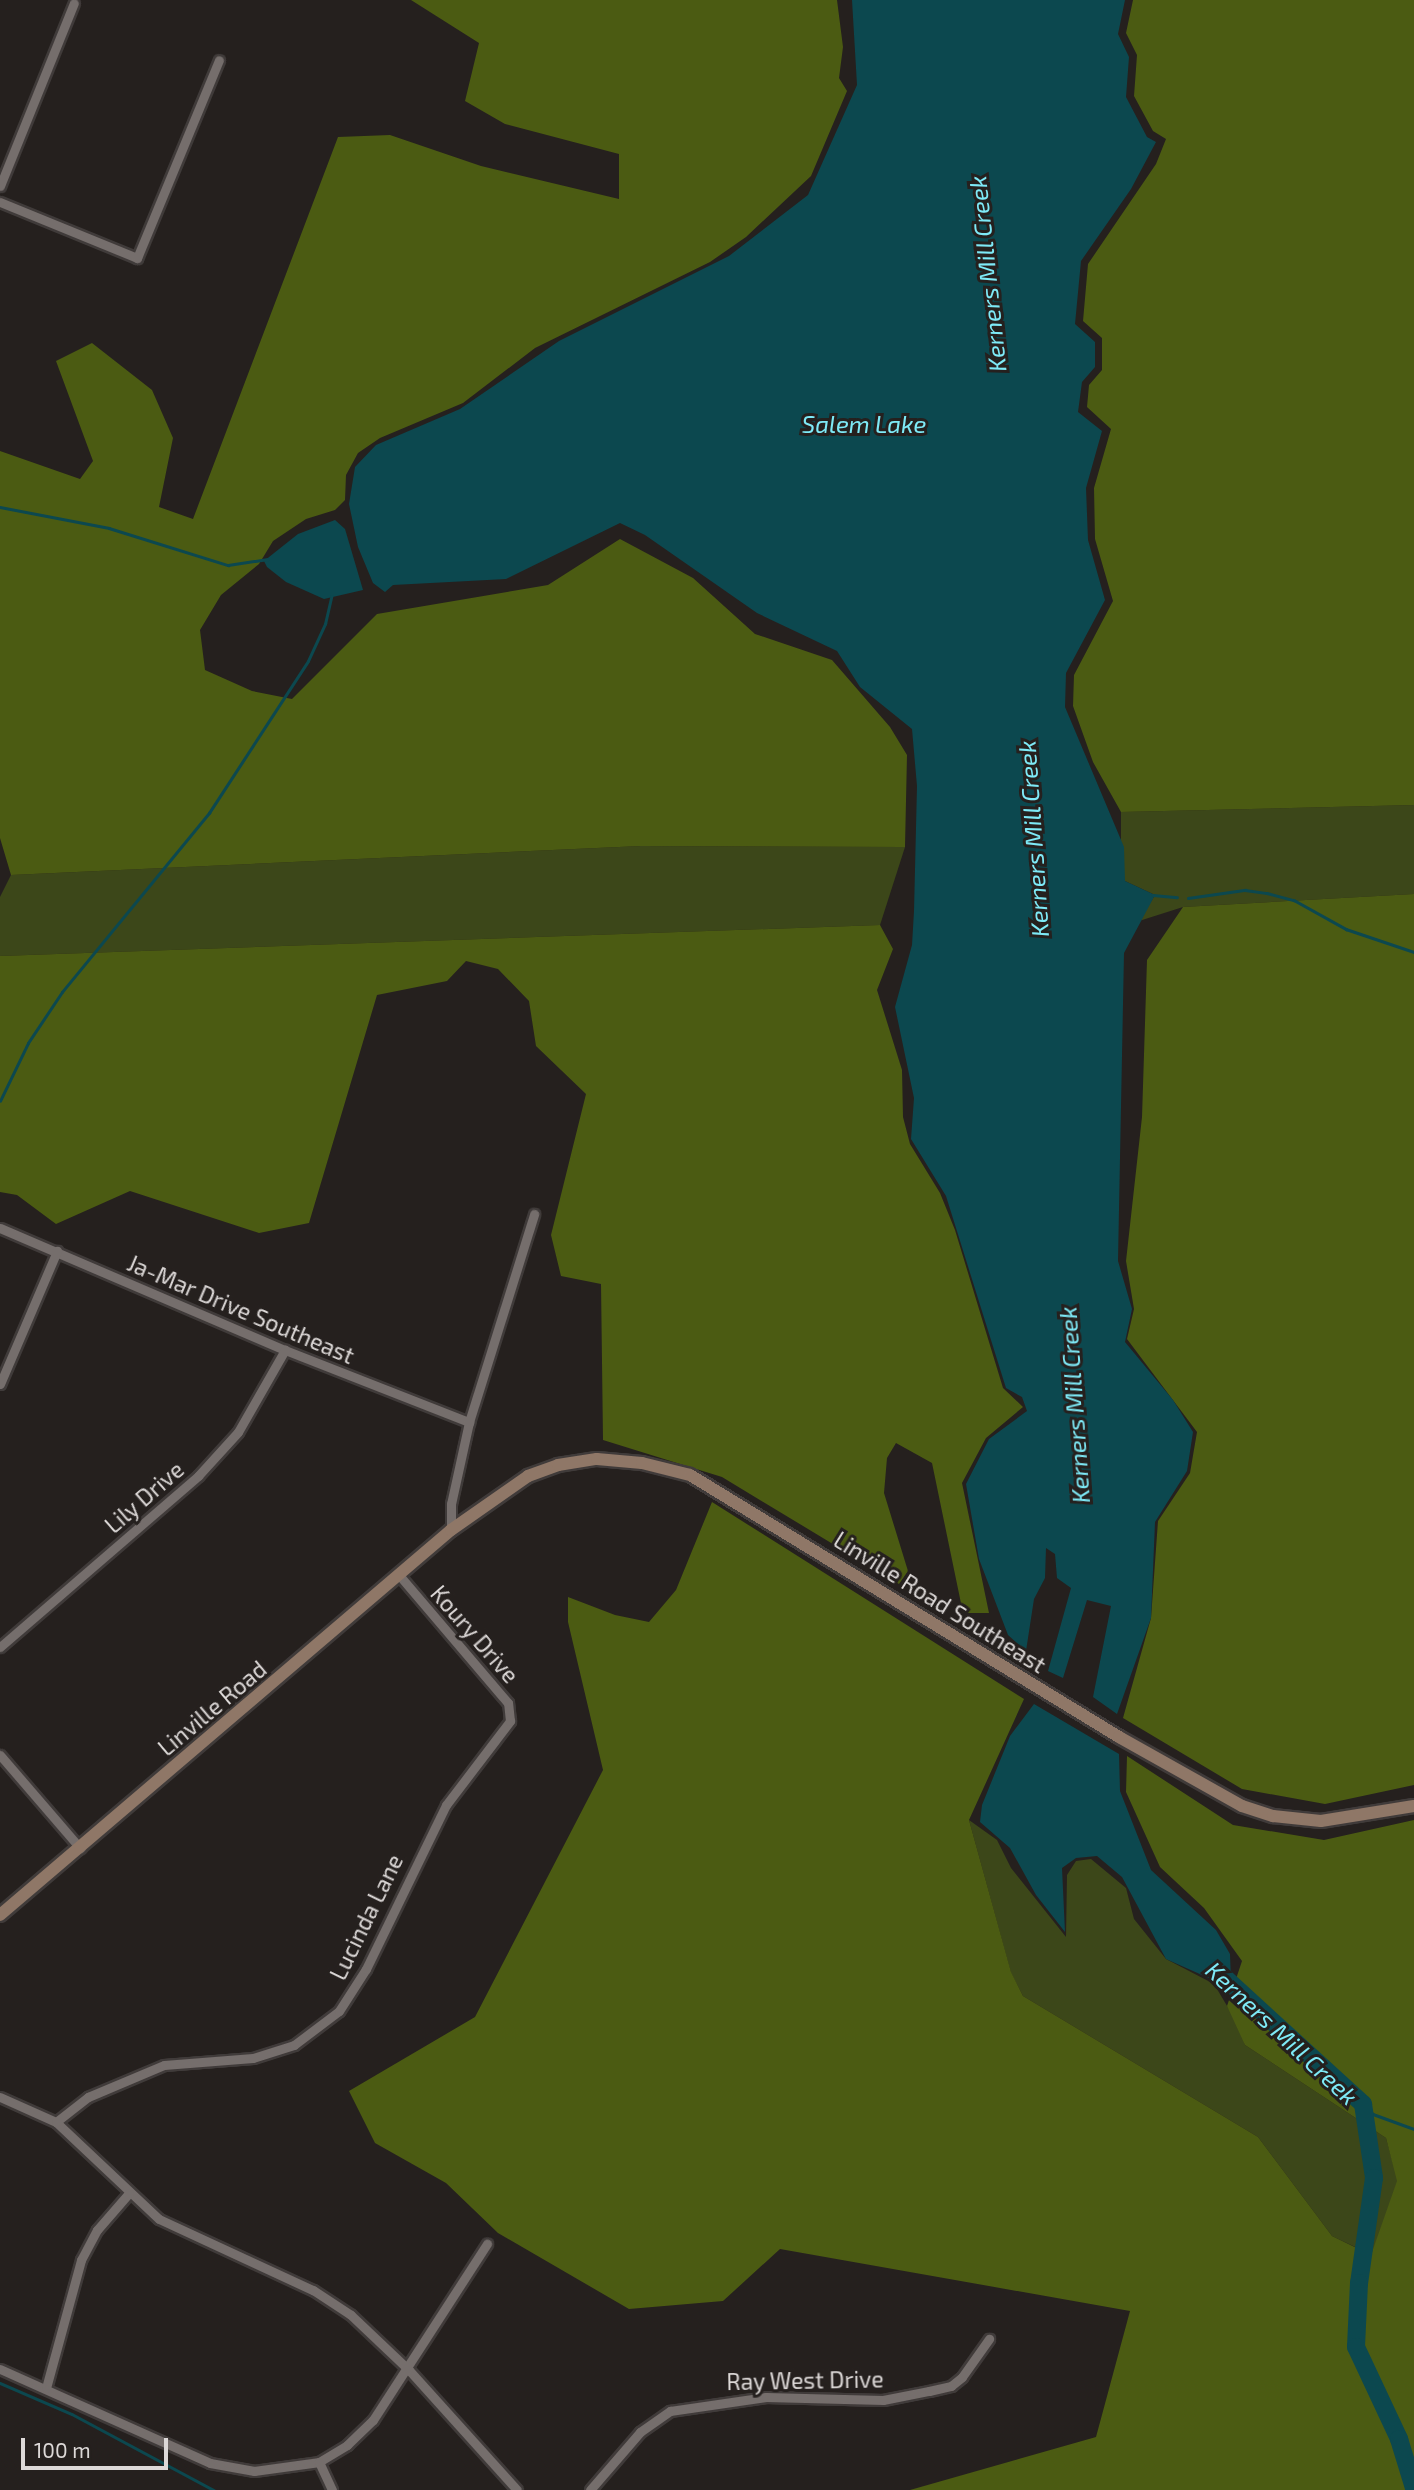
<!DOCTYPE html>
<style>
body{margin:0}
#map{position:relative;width:1414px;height:2490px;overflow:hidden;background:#25201e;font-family:"Exo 2",sans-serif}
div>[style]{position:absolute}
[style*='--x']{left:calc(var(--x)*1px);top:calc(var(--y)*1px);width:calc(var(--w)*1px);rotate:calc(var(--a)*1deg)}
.green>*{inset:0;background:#3c4719}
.forest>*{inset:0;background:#4b5b12}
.water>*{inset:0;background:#0c484f}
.stream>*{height:2.5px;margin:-1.25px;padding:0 1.25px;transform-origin:1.25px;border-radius:1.25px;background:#0c484f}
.river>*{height:18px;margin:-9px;padding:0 9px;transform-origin:9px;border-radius:9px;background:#0c484f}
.roads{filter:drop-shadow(2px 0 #403b3a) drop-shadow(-2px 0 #403b3a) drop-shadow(0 2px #403b3a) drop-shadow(0 -2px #403b3a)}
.minor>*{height:9px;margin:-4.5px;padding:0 4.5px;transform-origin:4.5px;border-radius:4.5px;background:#756e6c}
.secondary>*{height:12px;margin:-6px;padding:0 6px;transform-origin:6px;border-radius:6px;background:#8f7767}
span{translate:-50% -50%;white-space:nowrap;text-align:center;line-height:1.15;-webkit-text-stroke:6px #25201e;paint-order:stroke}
.street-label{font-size:23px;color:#ddd9d8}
.water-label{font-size:24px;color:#7eeaf7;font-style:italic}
.scale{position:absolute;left:21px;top:2438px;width:147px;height:32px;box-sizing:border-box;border:4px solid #ddd9d8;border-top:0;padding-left:9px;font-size:21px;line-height:24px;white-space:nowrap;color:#ddd9d8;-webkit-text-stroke:5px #25201e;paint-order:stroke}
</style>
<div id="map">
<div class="green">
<i style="clip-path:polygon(1414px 805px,1414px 894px,1183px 907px,1139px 921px,1155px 895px,1125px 881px,1121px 870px,1121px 812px)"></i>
<i style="clip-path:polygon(641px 846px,905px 847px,880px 925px,0 956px,0 897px,11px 875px)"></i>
<i style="clip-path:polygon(969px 1820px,997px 1840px,1011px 1868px,1066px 1937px,1067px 1875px,1076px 1861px,1091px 1859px,1126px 1888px,1134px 1919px,1166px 1959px,1214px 1984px,1242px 2031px,1245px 2045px,1386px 2138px,1398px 2181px,1372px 2255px,1332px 2236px,1258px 2137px,1023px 1996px,1011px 1973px)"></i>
</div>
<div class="forest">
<i style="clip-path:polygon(411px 0,837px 0,843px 47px,839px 78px,847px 91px,811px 176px,746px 237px,710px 262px,535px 348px,463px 403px,380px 438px,358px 453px,346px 475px,345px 500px,335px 510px,306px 519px,273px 541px,259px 564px,221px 595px,200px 630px,205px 670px,252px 691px,292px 699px,377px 614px,548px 585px,620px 539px,693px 578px,755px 634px,832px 660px,890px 727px,907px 755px,905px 847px,641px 846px,11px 875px,0 838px,0 451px,80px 479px,93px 461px,56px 361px,92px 343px,152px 390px,173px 438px,159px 507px,193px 519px,338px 137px,390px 135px,481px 166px,619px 199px,619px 154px,505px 124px,465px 101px,479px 43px)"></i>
<i style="clip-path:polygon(1133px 0,1414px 0,1414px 805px,1121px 812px,1093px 762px,1073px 706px,1074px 675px,1113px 601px,1095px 539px,1094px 488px,1111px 429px,1087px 407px,1089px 385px,1102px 370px,1102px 338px,1083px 321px,1088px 264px,1156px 164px,1166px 139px,1153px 131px,1134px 96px,1137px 55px,1126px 33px)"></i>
<i style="clip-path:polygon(1414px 894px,1414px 1785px,1325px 1804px,1242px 1789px,1123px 1718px,1151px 1618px,1158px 1521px,1190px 1473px,1197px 1432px,1127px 1339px,1134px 1309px,1126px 1261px,1142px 1117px,1147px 960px,1183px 907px)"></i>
<i style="clip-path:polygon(880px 925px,893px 949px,877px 990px,902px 1070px,903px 1117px,910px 1144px,940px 1193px,955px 1230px,1003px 1388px,1023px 1407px,986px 1438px,962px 1483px,989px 1613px,963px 1613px,932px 1463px,896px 1443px,887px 1458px,884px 1493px,908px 1571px,899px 1584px,722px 1477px,603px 1440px,601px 1284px,561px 1276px,551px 1235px,586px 1094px,536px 1046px,529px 1001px,498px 969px,466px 961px,447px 981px,377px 995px,309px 1223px,259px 1233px,130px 1191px,56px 1224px,17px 1195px,0 1192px,0 956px)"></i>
<i style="clip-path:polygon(712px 1502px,1024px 1699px,969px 1820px,1011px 1972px,1023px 1996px,1258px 2137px,1332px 2236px,1371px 2255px,1397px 2181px,1386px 2138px,1245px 2045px,1227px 2006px,1242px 1961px,1204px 1908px,1160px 1867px,1126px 1792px,1127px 1756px,1233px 1825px,1324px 1840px,1414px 1820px,1414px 2490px,910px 2490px,1096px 2437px,1130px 2311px,780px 2249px,723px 2301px,629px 2309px,498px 2233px,446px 2183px,375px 2143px,349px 2091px,475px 2017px,603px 1770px,568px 1622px,568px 1597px,615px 1615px,649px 1622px,676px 1590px)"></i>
</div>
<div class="water">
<i style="clip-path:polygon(852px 0,1125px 0,1118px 34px,1129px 57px,1126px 97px,1147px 137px,1156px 142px,1131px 189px,1081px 261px,1075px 324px,1095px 342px,1095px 367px,1082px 382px,1078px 412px,1102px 431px,1086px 488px,1088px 540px,1105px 600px,1066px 673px,1065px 707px,1124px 847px,1125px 881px,1155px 895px,1124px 953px,1118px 1261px,1132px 1309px,1125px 1342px,1173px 1400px,1193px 1432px,1187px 1471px,1155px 1522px,1151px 1618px,1117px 1714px,1093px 1697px,1111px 1606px,1087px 1600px,1063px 1678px,1048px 1671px,1071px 1588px,1057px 1578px,1055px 1554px,1046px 1548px,1045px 1578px,1034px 1599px,1026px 1651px,1008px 1635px,979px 1559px,966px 1484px,989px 1439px,1027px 1411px,1022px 1397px,1006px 1388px,946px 1196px,911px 1139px,914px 1098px,895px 1007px,912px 945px,914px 911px,917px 786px,912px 729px,860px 687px,837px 651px,757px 613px,645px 535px,620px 523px,506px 579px,393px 585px,385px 592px,373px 583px,358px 547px,349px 504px,355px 467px,376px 445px,460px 409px,559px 341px,729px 256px,808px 195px,857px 85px)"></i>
<i style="clip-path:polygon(335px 520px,345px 529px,363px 590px,324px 599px,286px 582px,267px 567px,264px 561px,298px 534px)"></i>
<i style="clip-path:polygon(1034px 1704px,1119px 1754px,1120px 1791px,1151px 1870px,1216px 1930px,1230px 1954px,1231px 1981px,1211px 1979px,1166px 1959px,1122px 1877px,1097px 1856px,1076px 1858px,1062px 1868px,1065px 1932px,1036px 1895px,1010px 1848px,980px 1822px,982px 1805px,1010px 1736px)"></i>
</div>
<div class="stream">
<i style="--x:0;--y:507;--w:111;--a:10.9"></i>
<i style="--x:109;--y:528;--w:125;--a:17.3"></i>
<i style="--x:228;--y:565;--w:40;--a:-8.5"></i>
<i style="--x:1153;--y:895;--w:24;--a:5"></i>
<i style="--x:1188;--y:898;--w:58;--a:-8"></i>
<i style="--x:1245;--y:890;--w:22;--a:8"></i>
<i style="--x:1267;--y:893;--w:28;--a:15"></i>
<i style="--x:1294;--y:900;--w:60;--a:29.1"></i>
<i style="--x:1346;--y:929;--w:72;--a:18.7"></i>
<i style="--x:0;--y:1101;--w:64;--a:-64.2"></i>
<i style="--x:28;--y:1043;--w:61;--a:-56.3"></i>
<i style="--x:62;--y:992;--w:232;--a:-50.6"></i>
<i style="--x:209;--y:813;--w:181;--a:-56.9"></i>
<i style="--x:308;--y:661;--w:41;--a:-65.3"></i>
<i style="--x:325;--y:624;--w:28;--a:-77"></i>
<i style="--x:1363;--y:2104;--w:14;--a:45"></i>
<i style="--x:1373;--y:2114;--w:44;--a:20.1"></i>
<i style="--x:0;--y:2383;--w:78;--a:23.3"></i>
<i style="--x:72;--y:2414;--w:161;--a:28.2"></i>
</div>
<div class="river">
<i style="--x:1214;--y:1968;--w:202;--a:42.4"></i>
<i style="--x:1363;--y:2104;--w:75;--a:81.5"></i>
<i style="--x:1374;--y:2178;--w:106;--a:98.1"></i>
<i style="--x:1359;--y:2283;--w:64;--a:92.7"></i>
<i style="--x:1356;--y:2347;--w:102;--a:64.9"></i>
<i style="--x:1399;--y:2439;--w:51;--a:73"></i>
</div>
<div class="roads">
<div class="minor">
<i style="--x:0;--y:186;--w:197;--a:-68"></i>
<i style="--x:0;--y:202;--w:148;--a:22.2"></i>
<i style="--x:137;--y:258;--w:214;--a:-67.5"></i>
<i style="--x:0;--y:1228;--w:310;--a:23.2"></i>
<i style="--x:285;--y:1350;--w:198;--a:21.4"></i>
<i style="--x:0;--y:1384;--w:145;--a:-66.8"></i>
<i style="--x:451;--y:1530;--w:26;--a:-90"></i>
<i style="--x:451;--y:1504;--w:84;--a:-77.6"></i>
<i style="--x:469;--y:1422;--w:218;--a:-72.6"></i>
<i style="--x:0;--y:1647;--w:262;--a:-40.8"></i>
<i style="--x:198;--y:1476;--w:59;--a:-47.7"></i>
<i style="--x:238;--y:1432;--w:95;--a:-60.2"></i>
<i style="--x:0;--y:1755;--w:123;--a:49.3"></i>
<i style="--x:0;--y:2097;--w:61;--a:24.1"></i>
<i style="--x:56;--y:2122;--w:141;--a:43.3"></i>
<i style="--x:159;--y:2219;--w:170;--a:24.8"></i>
<i style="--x:313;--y:2290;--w:45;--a:33.3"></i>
<i style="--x:351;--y:2315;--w:80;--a:43.5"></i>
<i style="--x:409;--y:2370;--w:161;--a:48"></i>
<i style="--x:56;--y:2122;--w:41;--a:-38"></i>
<i style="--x:88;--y:2097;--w:82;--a:-22.8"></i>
<i style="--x:164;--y:2065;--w:89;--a:-4.5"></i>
<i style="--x:253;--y:2058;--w:43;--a:-17.6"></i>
<i style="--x:294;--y:2045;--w:56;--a:-37.1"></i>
<i style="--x:339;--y:2011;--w:50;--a:-57.3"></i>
<i style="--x:366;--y:1969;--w:182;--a:-64"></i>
<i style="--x:446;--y:1805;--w:106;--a:-52.7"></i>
<i style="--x:510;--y:1721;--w:18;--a:-96"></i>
<i style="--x:508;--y:1703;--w:167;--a:-130.4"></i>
<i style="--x:0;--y:2369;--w:230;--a:24.1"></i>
<i style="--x:210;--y:2463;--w:45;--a:10.3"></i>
<i style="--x:254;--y:2471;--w:66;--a:-7.9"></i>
<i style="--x:319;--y:2462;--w:33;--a:-31"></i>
<i style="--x:347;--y:2445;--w:36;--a:-44"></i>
<i style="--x:373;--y:2420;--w:210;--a:-57.1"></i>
<i style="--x:46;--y:2388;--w:133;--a:-74.7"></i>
<i style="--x:81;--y:2260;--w:34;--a:-62"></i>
<i style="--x:97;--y:2230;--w:49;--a:-49.1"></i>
<i style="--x:319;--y:2462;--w:31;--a:65"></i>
<i style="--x:590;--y:2490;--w:77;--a:-49.2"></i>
<i style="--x:640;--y:2432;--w:37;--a:-35"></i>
<i style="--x:670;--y:2411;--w:97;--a:-8.3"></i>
<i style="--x:766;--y:2397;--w:117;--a:1.5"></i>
<i style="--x:883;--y:2400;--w:47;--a:-11.1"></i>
<i style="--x:929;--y:2391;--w:23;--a:-13"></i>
<i style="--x:951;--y:2386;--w:14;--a:-39"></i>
<i style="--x:962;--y:2377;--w:47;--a:-54.6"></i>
</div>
<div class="secondary">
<i style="--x:0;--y:1915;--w:593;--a:-40.49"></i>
<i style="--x:451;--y:1530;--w:94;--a:-35"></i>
<i style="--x:528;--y:1476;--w:32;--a:-20"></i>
<i style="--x:558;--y:1465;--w:39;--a:-9"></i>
<i style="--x:597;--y:1459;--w:45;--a:5.1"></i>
<i style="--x:642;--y:1463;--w:49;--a:14"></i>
<i style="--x:690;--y:1475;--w:503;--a:31.41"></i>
<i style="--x:1119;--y:1737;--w:141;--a:29.3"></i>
<i style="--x:1242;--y:1806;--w:33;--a:18"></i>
<i style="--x:1273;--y:1816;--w:48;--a:5.9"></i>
<i style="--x:1321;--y:1821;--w:94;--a:-9.2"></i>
</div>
</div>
<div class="street-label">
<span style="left:241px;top:1309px;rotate:23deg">Ja-Mar Drive Southeast</span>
<span style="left:144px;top:1497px;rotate:-41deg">Lily Drive</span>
<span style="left:940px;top:1602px;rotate:32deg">Linville Road Southeast</span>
<span style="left:475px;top:1634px;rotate:49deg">Koury Drive</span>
<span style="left:212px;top:1708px;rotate:-40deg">Linville Road</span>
<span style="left:366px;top:1917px;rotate:-64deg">Lucinda Lane</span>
<span style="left:805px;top:2380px;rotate:-1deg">Ray West Drive</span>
</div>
<div class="water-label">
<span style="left:987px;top:274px;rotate:-96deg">Kerners Mill Creek</span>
<span style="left:864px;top:424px">Salem Lake</span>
<span style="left:1033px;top:839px;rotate:-94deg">Kerners Mill Creek</span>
<span style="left:1074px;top:1405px;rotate:-94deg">Kerners Mill Creek</span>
<span style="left:1282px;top:2033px;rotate:43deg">Kerners Mill Creek</span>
</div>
<div class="scale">100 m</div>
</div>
